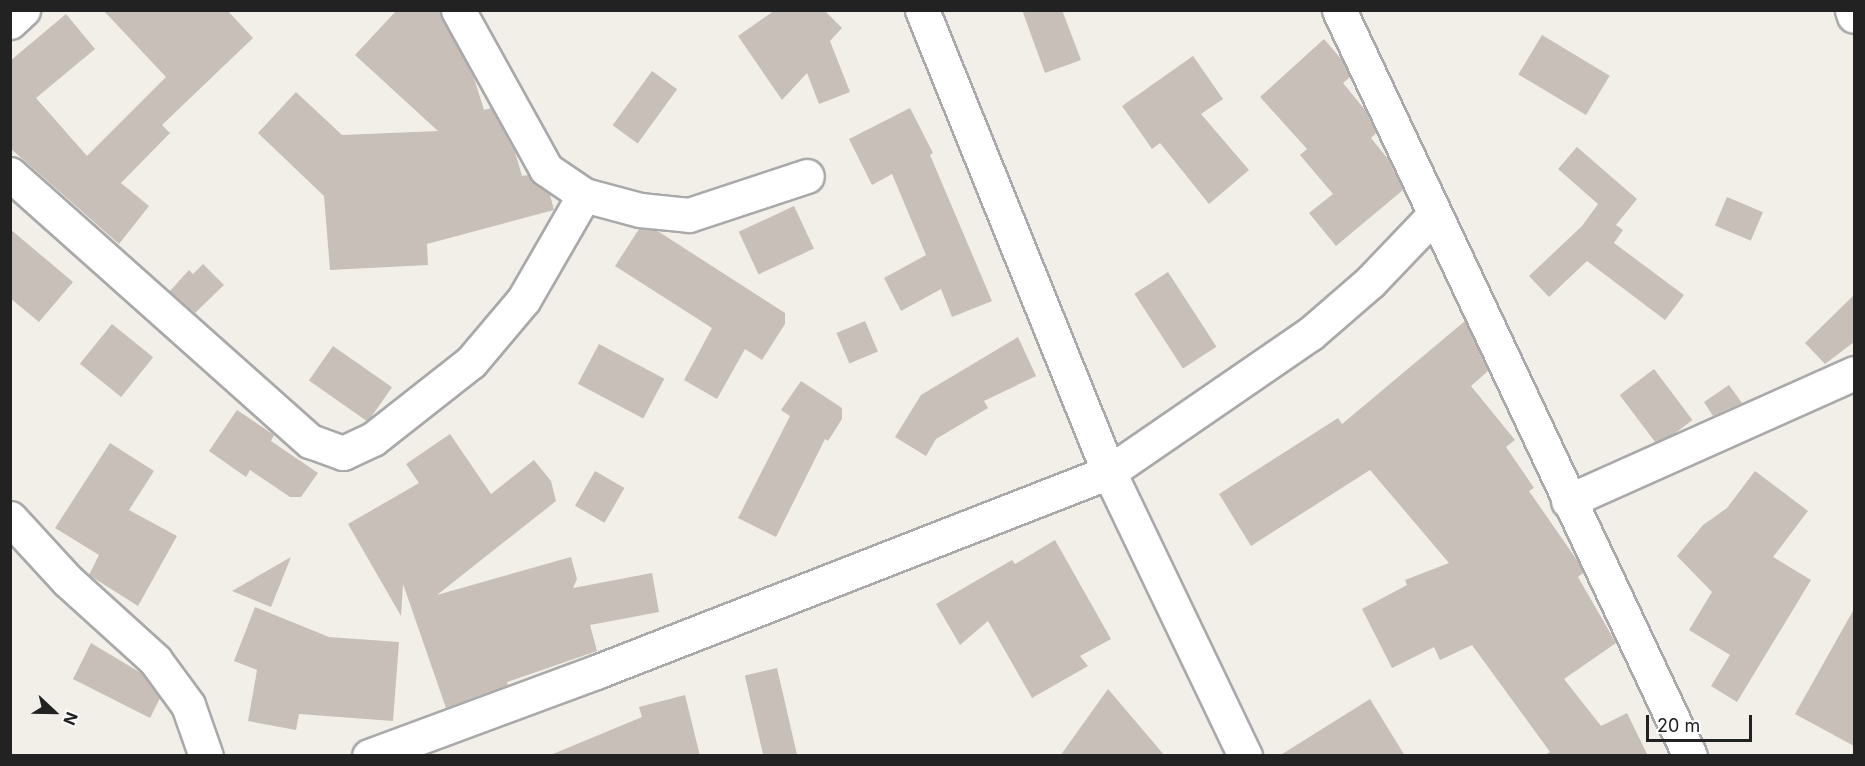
<!DOCTYPE html>
<style>
body{margin:0}
#map{position:relative;width:1865px;height:766px;overflow:hidden;background:#f2efe9;font-family:Inter,sans-serif}
div>[style]{position:absolute}
[style*='--x']{left:calc(var(--x)*1px);top:calc(var(--y)*1px);width:calc(var(--w)*1px);rotate:calc(var(--a)*1deg)}
.building>*{inset:0;background:#c7bfb8;transform-origin:0 0}
.roads{filter:drop-shadow(2px 0 #a9a9a9) drop-shadow(-2px 0 #a9a9a9) drop-shadow(0 2px #a9a9a9) drop-shadow(0 -2px #a9a9a9)}
.minor>*{height:33px;margin:-16.5px;padding:0 16.5px;transform-origin:16.5px;border-radius:16.5px;background:#fff}
span{translate:-50% -50%;white-space:nowrap;text-align:center;line-height:1.15;-webkit-text-stroke:6px #fff;paint-order:stroke}
.frame{position:absolute;inset:0;border:12px solid #222;pointer-events:none}
.north{position:absolute;left:24px;top:682px;width:60px;height:60px;-webkit-text-stroke:4px #fff;paint-order:stroke;rotate:112deg;font-size:16px;font-weight:700;line-height:24px;text-align:center;color:#222}
.north::after{content:'';display:block;margin:auto;width:21px;height:27px;background:#222;clip-path:polygon(50% 0,100% 100%,50% 72%,0 100%)}
.scale{position:absolute;left:1646px;top:715px;width:106px;height:27px;box-sizing:border-box;border:3px solid #222;border-top:0;padding-left:8px;font-size:18px;line-height:21px;white-space:nowrap;color:#222;-webkit-text-stroke:4px #fff;paint-order:stroke}
</style>
<div id="map">
<div class="building">
<i style="clip-path:polygon(103px 10px,227px 10px,253px 38px,162px 125px,170px 133px,121px 183px,149px 206px,119px 244px,10px 148px,10px 61px,66px 14px,95px 49px,36px 98px,87px 156px,166px 77px)"></i>
<i style="clip-path:polygon(397px 10px,439px 10px,474px 78px,484px 110px,491px 108px,515px 152px,522px 176px,528px 175px,550px 195px,554px 210px,427px 244px,428px 265px,330px 270px,324px 196px,258px 133px,296px 92px,342px 135px,438px 131px,355px 55px)"></i>
<i style="clip-path:polygon(775px 10px,824px 10px,842px 28px,830px 41px,850px 92px,819px 104px,807px 73px,782px 100px,738px 36px)"></i>
<i style="clip-path:polygon(1022px 10px,1062px 10px,1081px 60px,1045px 73px)"></i>
<i style="left:1542px;top:35px;width:79px;height:46px;rotate:31deg"></i>
<i style="clip-path:polygon(1324px 39px,1342px 60px,1350px 77px,1343px 83px,1365px 110px,1376px 133px,1371px 138px,1388px 159px,1403px 190px,1336px 246px,1309px 213px,1333px 194px,1300px 155px,1307px 149px,1260px 97px)"></i>
<i style="clip-path:polygon(1193px 56px,1223px 99px,1201px 114px,1249px 170px,1209px 204px,1160px 143px,1152px 149px,1122px 106px)"></i>
<i style="left:652px;top:71px;width:31px;height:67px;rotate:36deg"></i>
<i style="clip-path:polygon(910px 108px,933px 153px,930px 155px,992px 301px,952px 317px,941px 289px,901px 311px,884px 278px,926px 255px,892px 174px,872px 185px,849px 139px)"></i>
<i style="clip-path:polygon(1577px 147px,1637px 199px,1616px 225px,1623px 230px,1614px 243px,1684px 295px,1665px 320px,1587px 261px,1549px 297px,1529px 276px,1582px 226px,1598px 204px,1558px 169px)"></i>
<i style="left:1727px;top:197px;width:39px;height:31px;rotate:23deg"></i>
<i style="left:794px;top:206px;width:47px;height:61px;rotate:65deg"></i>
<i style="clip-path:polygon(10px 229px,73px 282px,39px 322px,10px 298px)"></i>
<i style="clip-path:polygon(639px 229px,656px 230px,785px 313px,785px 324px,762px 360px,745px 349px,717px 399px,684px 380px,712px 328px,615px 266px)"></i>
<i style="clip-path:polygon(203px 264px,224px 285px,195px 313px,170px 291px,189px 270px,193px 274px)"></i>
<i style="left:1168px;top:272px;width:89px;height:40px;rotate:57deg"></i>
<i style="clip-path:polygon(1854px 295px,1854px 342px,1825px 364px,1805px 343px)"></i>
<i style="left:865px;top:321px;width:33px;height:31px;rotate:67deg"></i>
<i style="clip-path:polygon(1465px 321px,1488px 371px,1471px 386px,1515px 440px,1506px 447px,1534px 488px,1529px 491px,1579px 563px,1583px 573px,1578px 577px,1616px 643px,1564px 679px,1601px 726px,1627px 713px,1648px 756px,1543px 756px,1550px 752px,1472px 645px,1440px 660px,1434px 647px,1392px 668px,1362px 609px,1407px 585px,1405px 580px,1449px 563px,1370px 470px,1251px 546px,1219px 494px,1338px 418px,1342px 424px)"></i>
<i style="left:112px;top:324px;width:53px;height:51px;rotate:39deg"></i>
<i style="clip-path:polygon(1018px 337px,1036px 376px,984px 401px,988px 408px,936px 439px,926px 456px,895px 437px,921px 395px)"></i>
<i style="left:599px;top:344px;width:74px;height:45px;rotate:28deg"></i>
<i style="left:333px;top:346px;width:72px;height:42px;rotate:35deg"></i>
<i style="left:1654px;top:369px;width:64px;height:43px;rotate:53deg"></i>
<i style="clip-path:polygon(801px 381px,842px 408px,842px 419px,828px 441px,825px 439px,776px 537px,738px 518px,790px 416px,781px 410px)"></i>
<i style="clip-path:polygon(1729px 385px,1742px 403px,1713px 416px,1704px 402px)"></i>
<i style="clip-path:polygon(237px 410px,274px 435px,271px 441px,318px 473px,301px 497px,290px 497px,250px 470px,246px 477px,209px 451px)"></i>
<i style="clip-path:polygon(450px 434px,491px 494px,534px 460px,551px 481px,556px 501px,437px 595px,571px 557px,577px 579px,573px 588px,652px 573px,659px 612px,590px 625px,597px 651px,507px 682px,508px 685px,446px 708px,403px 584px,401px 616px,348px 524px,419px 483px,406px 464px)"></i>
<i style="clip-path:polygon(110px 443px,154px 471px,129px 510px,177px 536px,138px 606px,89px 575px,99px 555px,55px 528px)"></i>
<i style="left:595px;top:471px;width:34px;height:40px;rotate:30deg"></i>
<i style="clip-path:polygon(1755px 471px,1808px 511px,1773px 557px,1811px 580px,1737px 702px,1711px 686px,1730px 655px,1689px 630px,1712px 592px,1677px 556px,1703px 525px,1727px 508px)"></i>
<i style="clip-path:polygon(1055px 540px,1111px 639px,1080px 656px,1088px 666px,1032px 698px,988px 621px,960px 645px,936px 604px,1012px 560px,1015px 564px)"></i>
<i style="clip-path:polygon(291px 557px,271px 607px,232px 591px)"></i>
<i style="clip-path:polygon(255px 607px,329px 637px,399px 642px,393px 721px,299px 714px,296px 730px,248px 721px,257px 670px,234px 661px)"></i>
<i style="clip-path:polygon(1854px 609px,1854px 746px,1795px 714px)"></i>
<i style="clip-path:polygon(91px 643px,141px 673px,160px 698px,150px 718px,73px 679px)"></i>
<i style="left:777px;top:668px;width:90px;height:33px;rotate:77deg"></i>
<i style="clip-path:polygon(1108px 689px,1165px 756px,1060px 756px)"></i>
<i style="clip-path:polygon(685px 695px,700px 756px,548px 756px,642px 717px,639px 707px)"></i>
<i style="clip-path:polygon(1370px 699px,1405px 756px,1279px 756px)"></i>
</div>
<div class="roads">
<div class="minor">
<i style="--x:458;--y:10;--w:182;--a:61"></i>
<i style="--x:546;--y:169;--w:46;--a:34.4"></i>
<i style="--x:584;--y:195;--w:58;--a:15"></i>
<i style="--x:640;--y:210;--w:49;--a:5.8"></i>
<i style="--x:689;--y:215;--w:124;--a:-18.3"></i>
<i style="--x:922;--y:10;--w:498;--a:68"></i>
<i style="--x:1109;--y:472;--w:315;--a:64.4"></i>
<i style="--x:1339;--y:10;--w:824;--a:64.8"></i>
<i style="--x:1852;--y:10;--w:6;--a:72"></i>
<i style="--x:10;--y:22;--w:18;--a:-43"></i>
<i style="--x:10;--y:174;--w:402;--a:41.7"></i>
<i style="--x:310;--y:441;--w:35;--a:20"></i>
<i style="--x:343;--y:453;--w:33;--a:-25"></i>
<i style="--x:373;--y:439;--w:125;--a:-38.2"></i>
<i style="--x:471;--y:362;--w:82;--a:-49.9"></i>
<i style="--x:524;--y:299;--w:120;--a:-60"></i>
<i style="--x:1568;--y:501;--w:313;--a:-24.1"></i>
<i style="--x:10;--y:518;--w:86;--a:47.4"></i>
<i style="--x:68;--y:581;--w:118;--a:42.2"></i>
<i style="--x:155;--y:660;--w:56;--a:53.7"></i>
<i style="--x:188;--y:705;--w:54;--a:70.6"></i>
<i style="--x:369;--y:756;--w:242;--a:-20.3"></i>
<i style="--x:596;--y:672;--w:551;--a:-21.3"></i>
<i style="--x:1109;--y:472;--w:244;--a:-34.5"></i>
<i style="--x:1310;--y:334;--w:79;--a:-40.9"></i>
<i style="--x:1370;--y:282;--w:93;--a:-46.3"></i>
</div>
</div>
<div class="frame"></div>
<div class="north">N</div>
<div class="scale">20 m</div>
</div>
